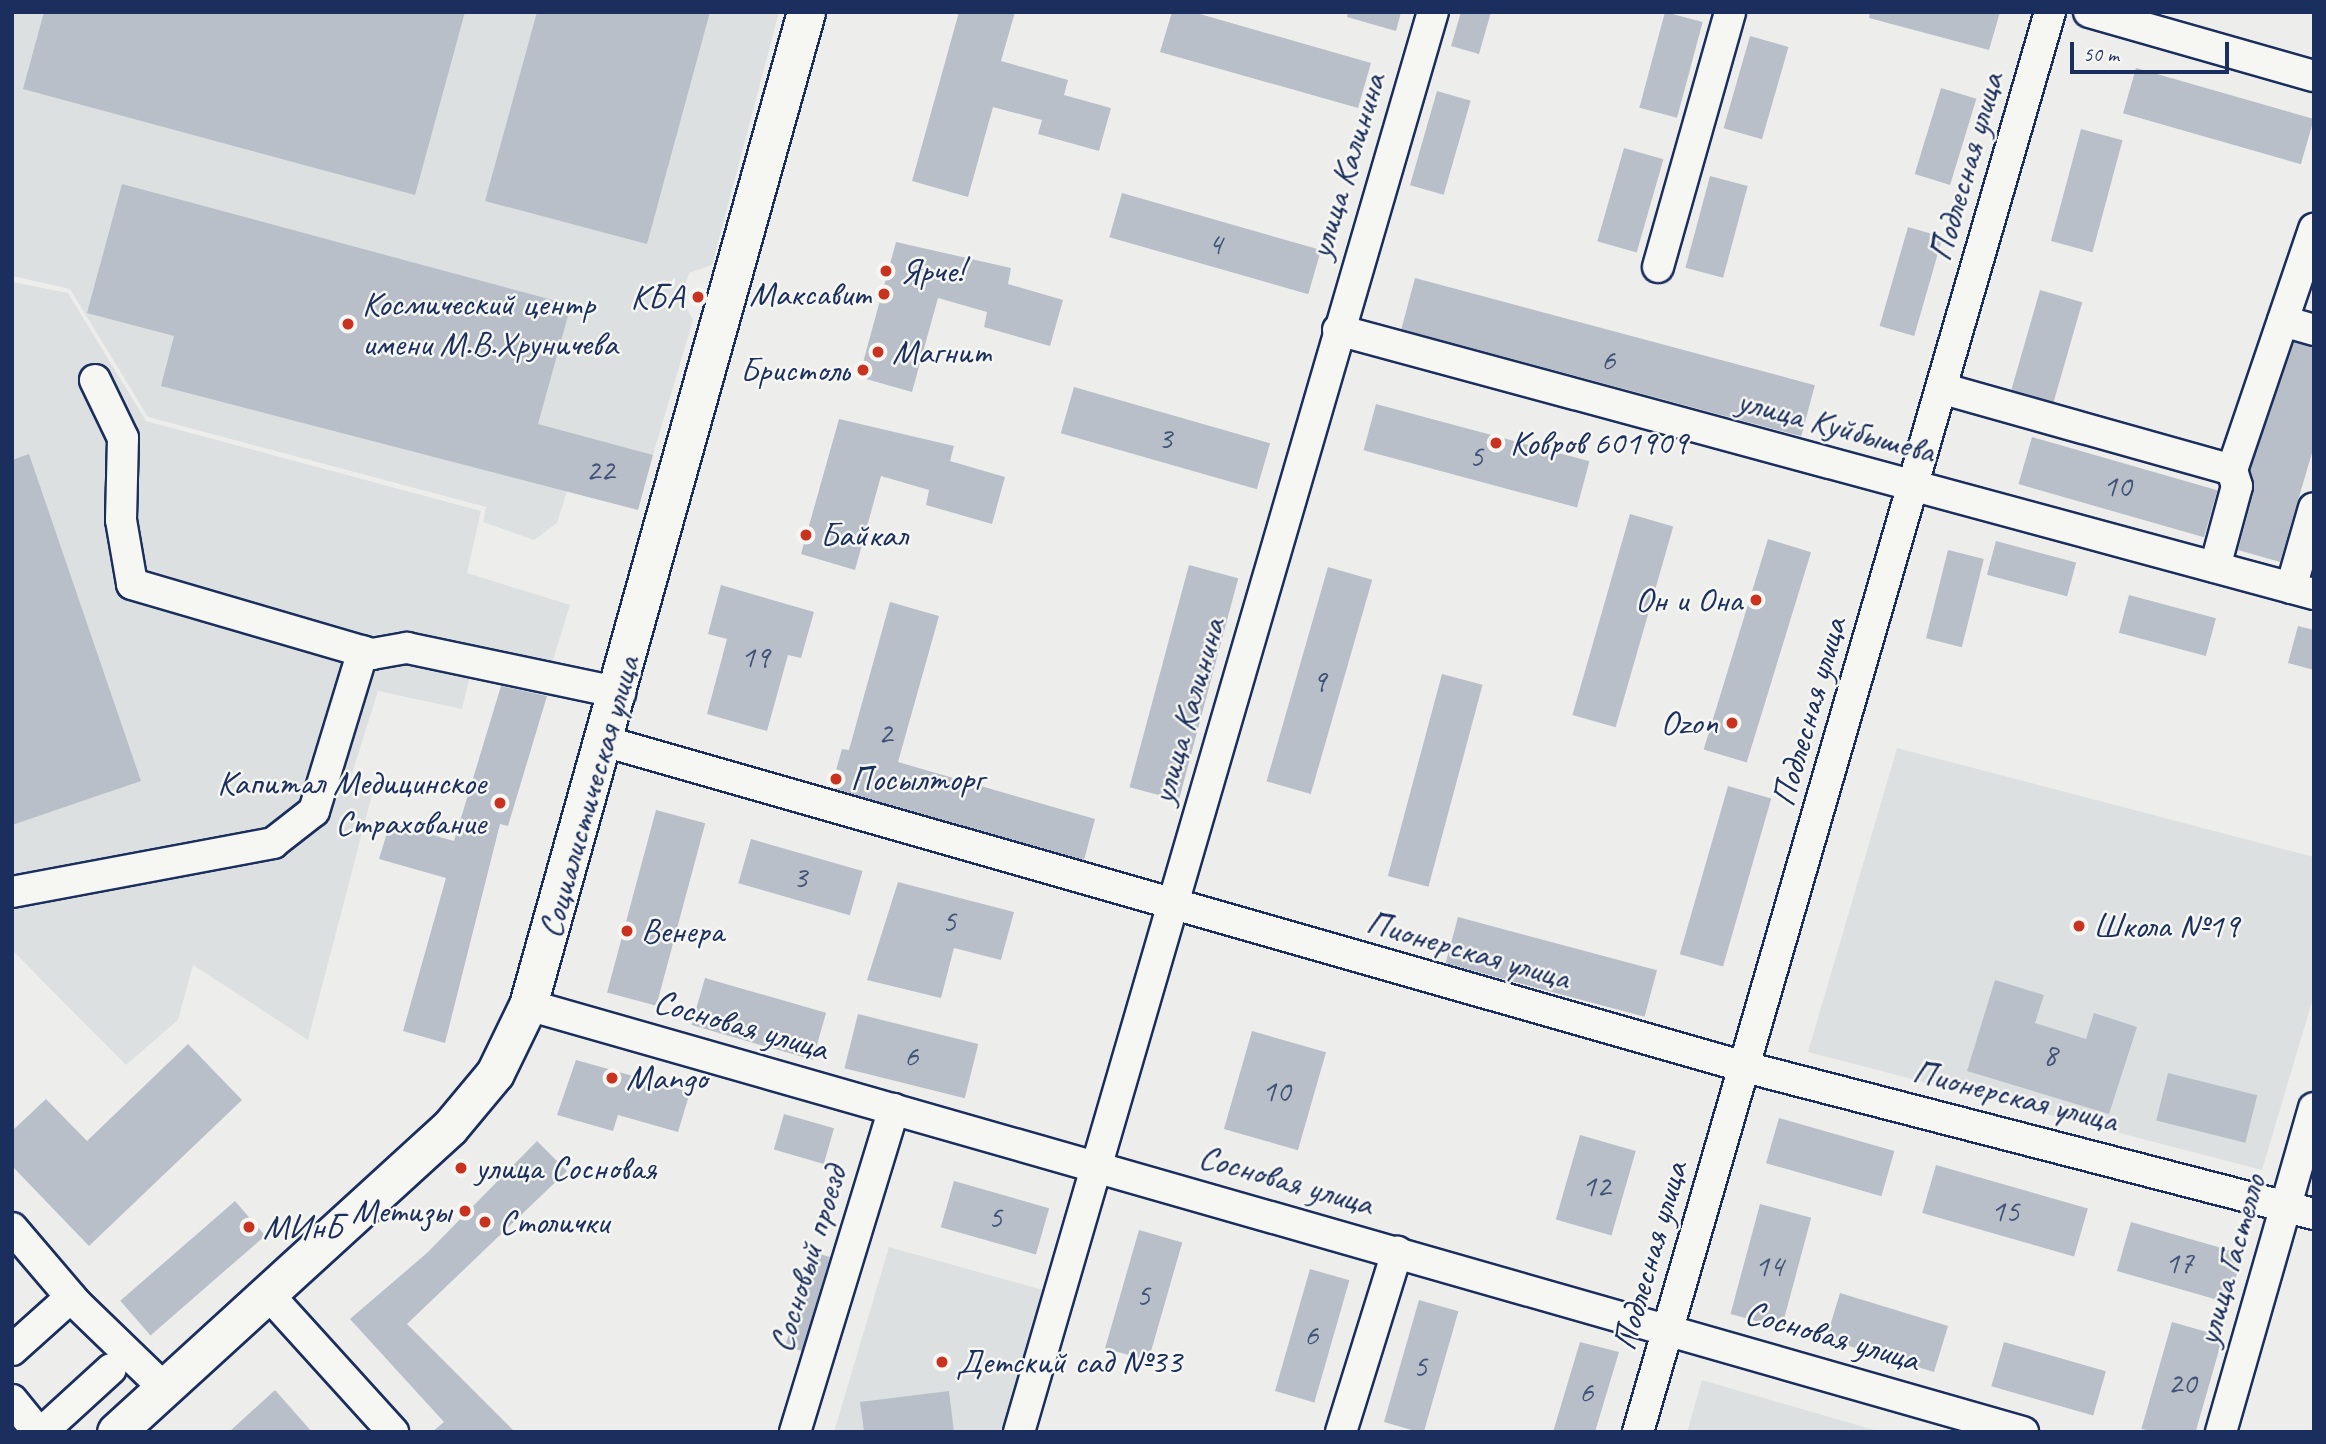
<!DOCTYPE html>
<meta charset="utf-8">
<style>
body{margin:0}
#map{position:relative;width:2326px;height:1444px;overflow:hidden;background:#edeeec;font-family:Caveat,sans-serif}
div>[style]{position:absolute}
[style*='--x']{left:calc(var(--x)*1px);top:calc(var(--y)*1px);width:calc(var(--w)*1px);rotate:calc(var(--a)*1deg)}
.built>*{inset:0;background:#dde0e1}
.building>*{inset:0;background:#b9bfc8;transform-origin:0 0}
.roads{filter:drop-shadow(2px 0 #1b2f5e) drop-shadow(-2px 0 #1b2f5e) drop-shadow(0 2px #1b2f5e) drop-shadow(0 -2px #1b2f5e)}
.minor>*{height:30px;margin:-15px;padding:0 15px;transform-origin:15px;border-radius:15px;background:#f6f6f2}
.major>*{height:37px;margin:-18.5px;padding:0 18.5px;transform-origin:18.5px;border-radius:18.5px;background:#f6f6f2}
.dots>*{width:19px;height:19px;translate:-50% -50%;box-sizing:border-box;border:4px solid #f6f6f2;border-radius:50%}
span{translate:-50% -50%;white-space:nowrap;text-align:center;line-height:1.15;-webkit-text-stroke:5px #f6f6f2;paint-order:stroke}
.number-label{font-size:32px;color:#425378}
.number-label span{-webkit-text-stroke-width:0}
.street-label{font-size:35px;color:#1b2f5e}
.poi-label{font-size:35px;color:#1b2f5e}
.left{translate:0 -50%;text-align:left}
.right{translate:-100% -50%;text-align:right}
.frame{position:absolute;inset:0;border:14px solid #1b2f5e;pointer-events:none}
.scale{position:absolute;left:2070px;top:42px;width:159px;height:32px;box-sizing:border-box;border:4px solid #1b2f5e;border-top:0;padding-left:9px;font-size:21px;line-height:24px;white-space:nowrap;color:#1b2f5e;-webkit-text-stroke:5px #f6f6f2;paint-order:stroke}
</style>
<div id="map">
<div class="built">
<i style="clip-path:polygon(12px 12px,779px 12px,712px 265px,689px 273px,682px 298px,693px 320px,653px 455px,567px 491px,557px 523px,534px 540px,483px 522px,486px 507px,148px 417px,70px 289px,12px 276px)"></i>
<i style="clip-path:polygon(12px 282px,68px 293px,146px 421px,481px 511px,467px 573px,570px 605px,548px 676px,474px 659px,462px 709px,378px 691px,350px 780px,373px 791px,308px 1040px,193px 965px,178px 1020px,126px 1065px,12px 950px)"></i>
<i style="clip-path:polygon(1897px 748px,2314px 857px,2314px 995px,2262px 1170px,1808px 1052px)"></i>
<i style="clip-path:polygon(889px 1247px,1050px 1292px,1008px 1432px,834px 1432px)"></i>
<i style="clip-path:polygon(1702px 1380px,1881px 1432px,1687px 1432px)"></i>
</div>
<div class="building">
<i style="clip-path:polygon(44px 12px,465px 12px,415px 195px,23px 89px)"></i>
<i style="clip-path:polygon(537px 12px,710px 12px,647px 244px,485px 201px)"></i>
<i style="clip-path:polygon(959px 12px,1015px 12px,1001px 61px,1068px 80px,1064px 95px,1111px 108px,1099px 151px,1038px 134px,1042px 120px,993px 107px,968px 197px,912px 181px)"></i>
<i style="clip-path:polygon(1172px 12px,1193px 12px,1371px 63px,1358px 108px,1160px 52px)"></i>
<i style="clip-path:polygon(1348px 12px,1401px 12px,1396px 31px,1347px 17px)"></i>
<i style="clip-path:polygon(1461px 12px,1491px 12px,1479px 54px,1451px 46px)"></i>
<i style="left:1665px;top:12px;width:39px;height:99px;rotate:15deg"></i>
<i style="clip-path:polygon(1870px 12px,2000px 12px,1989px 50px,1869px 18px)"></i>
<i style="left:1750px;top:36px;width:40px;height:96px;rotate:16deg"></i>
<i style="left:2136px;top:68px;width:185px;height:47px;rotate:16deg"></i>
<i style="left:1941px;top:88px;width:37px;height:90px;rotate:17deg"></i>
<i style="left:1437px;top:91px;width:35px;height:98px;rotate:16deg"></i>
<i style="left:2081px;top:129px;width:43px;height:116px;rotate:15deg"></i>
<i style="left:1624px;top:148px;width:41px;height:97px;rotate:16deg"></i>
<i style="left:1710px;top:176px;width:39px;height:95px;rotate:15deg"></i>
<i style="clip-path:polygon(122px 184px,571px 305px,538px 424px,653px 455px,638px 510px,161px 386px,174px 336px,87px 313px)"></i>
<i style="left:1122px;top:193px;width:207px;height:46px;rotate:16deg"></i>
<i style="left:1908px;top:227px;width:36px;height:103px;rotate:16deg"></i>
<i style="clip-path:polygon(896px 242px,1011px 268px,1008px 284px,1063px 300px,1050px 346px,984px 327px,987px 312px,938px 298px,912px 392px,859px 377px)"></i>
<i style="left:1415px;top:278px;width:414px;height:53px;rotate:15deg"></i>
<i style="left:2040px;top:290px;width:44px;height:104px;rotate:16deg"></i>
<i style="clip-path:polygon(2294px 342px,2314px 347px,2314px 446px,2280px 562px,2238px 550px,2254px 491px,2250px 470px)"></i>
<i style="left:1074px;top:387px;width:204px;height:48px;rotate:16deg"></i>
<i style="left:1376px;top:404px;width:221px;height:48px;rotate:15deg"></i>
<i style="clip-path:polygon(839px 419px,954px 446px,950px 461px,1005px 477px,992px 524px,926px 505px,929px 490px,881px 476px,855px 570px,801px 554px)"></i>
<i style="left:2032px;top:437px;width:193px;height:49px;rotate:16deg"></i>
<i style="clip-path:polygon(29px 454px,141px 781px,12px 825px,12px 460px)"></i>
<i style="left:1630px;top:514px;width:45px;height:209px;rotate:16deg"></i>
<i style="left:1768px;top:539px;width:45px;height:220px;rotate:17deg"></i>
<i style="left:1996px;top:541px;width:83px;height:35px;rotate:15deg"></i>
<i style="left:1948px;top:550px;width:37px;height:91px;rotate:14deg"></i>
<i style="left:1189px;top:565px;width:51px;height:230px;rotate:15deg"></i>
<i style="left:1328px;top:567px;width:46px;height:223px;rotate:16deg"></i>
<i style="clip-path:polygon(721px 585px,814px 612px,801px 658px,788px 655px,767px 731px,707px 714px,727px 639px,708px 634px)"></i>
<i style="left:2129px;top:595px;width:90px;height:39px;rotate:15deg"></i>
<i style="clip-path:polygon(890px 602px,939px 616px,898px 762px,1095px 819px,1084px 860px,831px 788px,842px 749px,849px 750px)"></i>
<i style="clip-path:polygon(2298px 626px,2314px 630px,2314px 670px,2288px 663px)"></i>
<i style="left:1442px;top:674px;width:42px;height:209px;rotate:15deg"></i>
<i style="clip-path:polygon(501px 686px,547px 696px,508px 826px,500px 824px,445px 1043px,403px 1031px,446px 878px,379px 859px,390px 823px,454px 841px)"></i>
<i style="left:1728px;top:786px;width:45px;height:175px;rotate:16deg"></i>
<i style="left:656px;top:810px;width:51px;height:189px;rotate:15deg"></i>
<i style="left:751px;top:839px;width:116px;height:46px;rotate:16deg"></i>
<i style="clip-path:polygon(898px 882px,1014px 912px,1001px 960px,954px 948px,941px 998px,867px 980px)"></i>
<i style="left:1458px;top:917px;width:206px;height:48px;rotate:15deg"></i>
<i style="left:705px;top:978px;width:126px;height:49px;rotate:16deg"></i>
<i style="clip-path:polygon(1995px 980px,2044px 995px,2035px 1023px,2086px 1039px,2094px 1013px,2137px 1027px,2109px 1114px,1967px 1071px)"></i>
<i style="left:858px;top:1014px;width:124px;height:56px;rotate:14deg"></i>
<i style="left:1252px;top:1031px;width:77px;height:102px;rotate:16deg"></i>
<i style="clip-path:polygon(188px 1044px,242px 1100px,89px 1246px,12px 1166px,12px 1131px,46px 1099px,87px 1141px)"></i>
<i style="clip-path:polygon(576px 1060px,690px 1092px,678px 1132px,618px 1115px,613px 1131px,557px 1115px)"></i>
<i style="left:2168px;top:1073px;width:92px;height:49px;rotate:14deg"></i>
<i style="left:784px;top:1114px;width:52px;height:37px;rotate:16deg"></i>
<i style="left:1779px;top:1118px;width:120px;height:47px;rotate:16deg"></i>
<i style="left:1580px;top:1135px;width:58px;height:88px;rotate:16deg"></i>
<i style="clip-path:polygon(537px 1141px,567px 1171px,407px 1324px,515px 1432px,432px 1432px,444px 1422px,350px 1319px,427px 1253px)"></i>
<i style="left:1936px;top:1165px;width:158px;height:50px;rotate:16deg"></i>
<i style="left:954px;top:1181px;width:99px;height:48px;rotate:16deg"></i>
<i style="left:235px;top:1201px;width:46px;height:152px;rotate:49deg"></i>
<i style="left:1760px;top:1204px;width:53px;height:114px;rotate:15deg"></i>
<i style="left:2131px;top:1222px;width:116px;height:51px;rotate:16deg"></i>
<i style="left:1139px;top:1230px;width:45px;height:123px;rotate:16deg"></i>
<i style="clip-path:polygon(816px 1253px,830px 1257px,802px 1351px,785px 1346px)"></i>
<i style="left:1310px;top:1269px;width:41px;height:127px;rotate:16deg"></i>
<i style="left:1840px;top:1293px;width:113px;height:48px;rotate:17deg"></i>
<i style="left:1419px;top:1300px;width:41px;height:127px;rotate:16deg"></i>
<i style="left:2172px;top:1322px;width:53px;height:111px;rotate:16deg"></i>
<i style="clip-path:polygon(1580px 1342px,1619px 1352px,1595px 1432px,1553px 1432px)"></i>
<i style="left:2004px;top:1342px;width:106px;height:46px;rotate:16deg"></i>
<i style="clip-path:polygon(275px 1390px,312px 1432px,229px 1432px)"></i>
<i style="clip-path:polygon(949px 1391px,954px 1432px,864px 1432px,860px 1402px)"></i>
</div>
<div class="roads">
<div class="minor">
<i style="--x:2089;--y:12;--w:234;--a:15.9"></i>
<i style="--x:1658;--y:267;--w:265;--a:-74.2"></i>
<i style="--x:2283;--y:321;--w:32;--a:16"></i>
<i style="--x:1338;--y:330;--w:1011;--a:15.14"></i>
<i style="--x:95;--y:380;--w:64;--a:64.2"></i>
<i style="--x:123;--y:438;--w:82;--a:91.4"></i>
<i style="--x:121;--y:520;--w:65;--a:80.2"></i>
<i style="--x:132;--y:584;--w:250;--a:16.3"></i>
<i style="--x:372;--y:654;--w:36;--a:-10"></i>
<i style="--x:407;--y:648;--w:218;--a:11.9"></i>
<i style="--x:1944;--y:389;--w:299;--a:15.7"></i>
<i style="--x:2232;--y:470;--w:17;--a:73"></i>
<i style="--x:2237;--y:486;--w:84;--a:105.2"></i>
<i style="--x:2232;--y:470;--w:255;--a:-71.2"></i>
<i style="--x:2291;--y:588;--w:83;--a:-74"></i>
<i style="--x:607;--y:742;--w:1183;--a:15.94"></i>
<i style="--x:1745;--y:1067;--w:588;--a:14.49"></i>
<i style="--x:12;--y:892;--w:266;--a:-10.6"></i>
<i style="--x:273;--y:843;--w:52;--a:-38"></i>
<i style="--x:314;--y:811;--w:167;--a:-73"></i>
<i style="--x:528;--y:1005;--w:1555;--a:15.94"></i>
<i style="--x:12;--y:1228;--w:99;--a:49.5"></i>
<i style="--x:76;--y:1303;--w:122;--a:44"></i>
<i style="--x:267;--y:1293;--w:188;--a:47.8"></i>
<i style="--x:12;--y:1350;--w:79;--a:-41.9"></i>
<i style="--x:12;--y:1400;--w:41;--a:50.9"></i>
<i style="--x:42;--y:1432;--w:93;--a:-42.4"></i>
<i style="--x:795;--y:1432;--w:338;--a:-73"></i>
<i style="--x:1019;--y:1432;--w:1479;--a:-73.75"></i>
<i style="--x:1341;--y:1432;--w:189;--a:-72.7"></i>
<i style="--x:1638;--y:1432;--w:1479;--a:-73.82"></i>
<i style="--x:2221;--y:1432;--w:337;--a:-74"></i>
</div>
<div class="major">
<i style="--x:116;--y:1432;--w:452;--a:-42.4"></i>
<i style="--x:450;--y:1127;--w:70;--a:-50.2"></i>
<i style="--x:495;--y:1073;--w:76;--a:-64.1"></i>
<i style="--x:528;--y:1005;--w:1031;--a:-74.36"></i>
</div>
</div>
<div class="dots">
<i style="left:886px;top:271px;background:#c8321e"></i>
<i style="left:884px;top:294px;background:#c8321e"></i>
<i style="left:698px;top:297px;background:#c8321e"></i>
<i style="left:348px;top:324px;background:#c8321e"></i>
<i style="left:878px;top:352px;background:#c8321e"></i>
<i style="left:863px;top:370px;background:#c8321e"></i>
<i style="left:1496px;top:443px;background:#c8321e"></i>
<i style="left:806px;top:535px;background:#c8321e"></i>
<i style="left:1756px;top:600px;background:#c8321e"></i>
<i style="left:1732px;top:723px;background:#c8321e"></i>
<i style="left:836px;top:779px;background:#c8321e"></i>
<i style="left:500px;top:803px;background:#c8321e"></i>
<i style="left:2079px;top:926px;background:#c8321e"></i>
<i style="left:627px;top:931px;background:#c8321e"></i>
<i style="left:612px;top:1078px;background:#c8321e"></i>
<i style="left:461px;top:1168px;background:#c8321e"></i>
<i style="left:465px;top:1211px;background:#c8321e"></i>
<i style="left:485px;top:1222px;background:#c8321e"></i>
<i style="left:249px;top:1227px;background:#c8321e"></i>
<i style="left:942px;top:1362px;background:#c8321e"></i>
</div>
<div class="number-label">
<span style="left:1215px;top:244px">4</span>
<span style="left:1608px;top:360px">6</span>
<span style="left:1165px;top:438px">3</span>
<span style="left:1476px;top:456px">5</span>
<span style="left:600px;top:470px">22</span>
<span style="left:2117px;top:486px">10</span>
<span style="left:755px;top:657px">19</span>
<span style="left:1319px;top:681px">9</span>
<span style="left:885px;top:733px">2</span>
<span style="left:800px;top:877px">3</span>
<span style="left:949px;top:921px">5</span>
<span style="left:2050px;top:1055px">8</span>
<span style="left:911px;top:1056px">6</span>
<span style="left:1276px;top:1091px">10</span>
<span style="left:1596px;top:1186px">12</span>
<span style="left:2005px;top:1211px">15</span>
<span style="left:995px;top:1217px">5</span>
<span style="left:2179px;top:1263px">17</span>
<span style="left:1769px;top:1266px">14</span>
<span style="left:1143px;top:1295px">5</span>
<span style="left:1311px;top:1335px">6</span>
<span style="left:1420px;top:1366px">5</span>
<span style="left:2182px;top:1383px">20</span>
<span style="left:1586px;top:1392px">6</span>
</div>
<div class="street-label">
<span style="left:1347px;top:166px;rotate:-73deg">улица Калинина</span>
<span style="left:1966px;top:167px;rotate:-74deg">Подлесная улица</span>
<span style="left:1836px;top:426px;rotate:15deg">улица Куйбышева</span>
<span style="left:1188px;top:711px;rotate:-74deg">улица Калинина</span>
<span style="left:1809px;top:712px;rotate:-74deg">Подлесная улица</span>
<span style="left:589px;top:797px;rotate:-74deg">Социалистическая улица</span>
<span style="left:1468px;top:950px;rotate:16deg">Пионерская улица</span>
<span style="left:741px;top:1025px;rotate:16deg">Сосновая улица</span>
<span style="left:2015px;top:1096px;rotate:14deg">Пионерская улица</span>
<span style="left:1286px;top:1180px;rotate:16deg">Сосновая улица</span>
<span style="left:1650px;top:1256px;rotate:-74deg">Подлесная улица</span>
<span style="left:808px;top:1259px;rotate:-73deg">Сосновый проезд</span>
<span style="left:2231px;top:1260px;rotate:-74deg">улица Гастелло</span>
<span style="left:1832px;top:1336px;rotate:16deg">Сосновая улица</span>
</div>
<div class="poi-label">
<span class="left" style="left:900px;top:271px">Ярче!</span>
<span class="right" style="left:870px;top:294px">Максавит</span>
<span class="right" style="left:684px;top:297px">КБА</span>
<span class="left" style="left:362px;top:324px">Космический центр<br>имени М.В.Хруничева</span>
<span class="left" style="left:892px;top:352px">Магнит</span>
<span class="right" style="left:849px;top:370px">Бристоль</span>
<span class="left" style="left:1510px;top:443px">Ковров 601909</span>
<span class="left" style="left:820px;top:535px">Байкал</span>
<span class="right" style="left:1742px;top:600px">Он и Она</span>
<span class="right" style="left:1718px;top:723px">Ozon</span>
<span class="left" style="left:850px;top:779px">Посылторг</span>
<span class="right" style="left:486px;top:803px">Капитал Медицинское<br>Страхование</span>
<span class="left" style="left:2093px;top:926px">Школа №19</span>
<span class="left" style="left:641px;top:931px">Венера</span>
<span class="left" style="left:626px;top:1078px">Mango</span>
<span class="left" style="left:475px;top:1168px">улица Сосновая</span>
<span class="right" style="left:451px;top:1211px">Метизы</span>
<span class="left" style="left:499px;top:1222px">Столички</span>
<span class="left" style="left:263px;top:1227px">МИнБ</span>
<span class="left" style="left:956px;top:1362px">Детский сад №33</span>
</div>
<div class="frame"></div>
<div class="scale">50 m</div>
</div>
